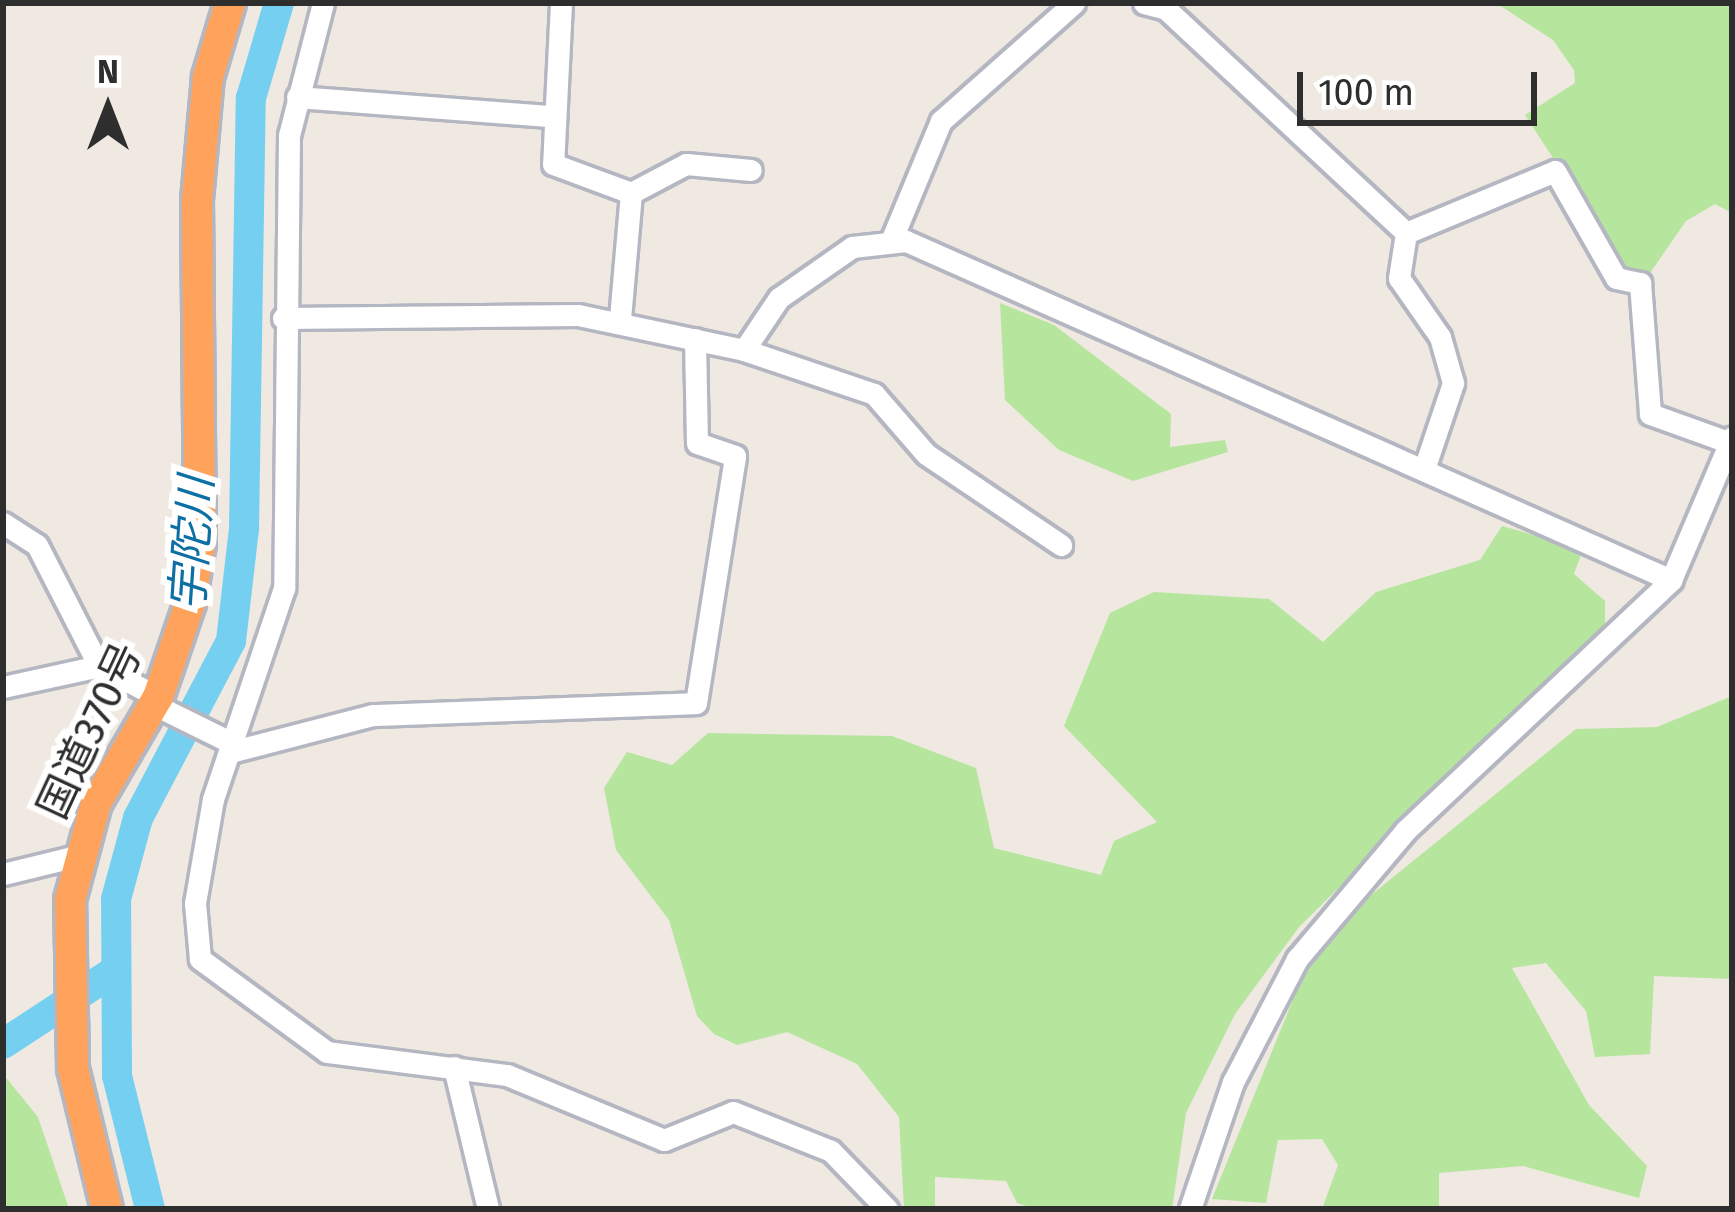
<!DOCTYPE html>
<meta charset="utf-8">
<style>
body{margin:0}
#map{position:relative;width:1735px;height:1212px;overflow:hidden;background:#efe9e1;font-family:"Fira Sans","Noto Sans JP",sans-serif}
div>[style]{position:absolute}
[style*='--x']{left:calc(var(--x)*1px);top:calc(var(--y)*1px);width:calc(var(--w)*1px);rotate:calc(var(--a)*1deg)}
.green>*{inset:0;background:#b6e59e}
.river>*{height:30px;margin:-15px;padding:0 15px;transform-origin:15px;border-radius:15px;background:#75cff0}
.roads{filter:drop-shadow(3px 0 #b4b7c1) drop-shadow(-3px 0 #b4b7c1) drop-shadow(0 3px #b4b7c1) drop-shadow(0 -3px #b4b7c1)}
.minor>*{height:21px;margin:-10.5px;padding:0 10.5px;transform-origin:10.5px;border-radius:10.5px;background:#fff}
.highway>*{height:30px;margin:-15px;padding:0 15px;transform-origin:15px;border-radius:15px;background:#ffa35c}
span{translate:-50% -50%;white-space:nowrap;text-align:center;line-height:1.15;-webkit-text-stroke:12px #fff;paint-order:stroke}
.street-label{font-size:42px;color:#2e2e2e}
.water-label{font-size:45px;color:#0d6fa3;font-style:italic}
.frame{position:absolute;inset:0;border:6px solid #2e2e2e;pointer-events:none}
.north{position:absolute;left:48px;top:48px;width:120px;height:120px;-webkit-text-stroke:9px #fff;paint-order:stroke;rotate:0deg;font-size:33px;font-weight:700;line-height:48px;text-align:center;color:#2e2e2e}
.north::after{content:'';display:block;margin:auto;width:42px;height:54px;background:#2e2e2e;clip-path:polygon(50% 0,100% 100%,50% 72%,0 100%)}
.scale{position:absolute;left:1297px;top:72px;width:240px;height:54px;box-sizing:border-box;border:6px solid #2e2e2e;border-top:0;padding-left:15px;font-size:36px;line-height:42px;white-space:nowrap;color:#2e2e2e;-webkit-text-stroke:9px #fff;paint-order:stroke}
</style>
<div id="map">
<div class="green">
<i style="clip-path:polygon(1496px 3px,1732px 3px,1732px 213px,1715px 204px,1686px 221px,1650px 273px,1626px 270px,1525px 115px,1575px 83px,1574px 70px,1553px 40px)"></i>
<i style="clip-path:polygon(1000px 303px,1054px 325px,1171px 414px,1170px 447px,1225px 440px,1228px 452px,1133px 481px,1059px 450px,1005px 400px)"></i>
<i style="clip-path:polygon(1502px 526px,1583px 549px,1574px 574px,1605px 601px,1605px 625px,1299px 927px,1235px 1014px,1186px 1113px,1172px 1209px,1036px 1209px,1017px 1203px,1006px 1181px,935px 1177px,935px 1209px,904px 1209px,899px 1117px,857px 1064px,787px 1032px,737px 1045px,714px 1034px,697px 1016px,669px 920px,616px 850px,604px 788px,627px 752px,672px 765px,708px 733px,892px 736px,976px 768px,994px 848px,1101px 875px,1114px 841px,1157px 822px,1064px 726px,1110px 613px,1154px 592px,1269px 599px,1323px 642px,1376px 592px,1480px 560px)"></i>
<i style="clip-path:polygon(1732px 696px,1732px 979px,1654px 976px,1650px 1054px,1595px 1057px,1586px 1011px,1546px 963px,1512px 968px,1589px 1105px,1647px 1166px,1639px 1198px,1523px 1166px,1439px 1173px,1439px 1209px,1322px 1209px,1338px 1165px,1322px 1139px,1278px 1140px,1266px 1203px,1212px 1199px,1318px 938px,1576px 729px,1657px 727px)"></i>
<i style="clip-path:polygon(3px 1074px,38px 1117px,69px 1209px,3px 1209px)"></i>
</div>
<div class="river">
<i style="--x:3;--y:1044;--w:128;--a:-33.2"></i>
<i style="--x:150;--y:1209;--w:137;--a:-103.9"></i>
<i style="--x:117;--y:1076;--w:177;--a:-90.3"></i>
<i style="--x:116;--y:899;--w:84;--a:-74.8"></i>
<i style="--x:138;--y:818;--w:200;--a:-62.3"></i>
<i style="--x:231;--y:641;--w:113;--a:-83.4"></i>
<i style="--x:244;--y:529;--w:431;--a:-89.1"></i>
<i style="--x:251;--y:98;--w:99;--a:-73.6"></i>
</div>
<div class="roads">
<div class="minor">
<i style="--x:323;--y:3;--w:136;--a:104.4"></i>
<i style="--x:289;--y:135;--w:453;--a:90.6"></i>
<i style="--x:284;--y:588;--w:223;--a:108.6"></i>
<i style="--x:213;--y:799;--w:106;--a:99.8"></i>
<i style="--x:195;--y:903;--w:56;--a:84.9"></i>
<i style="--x:200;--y:959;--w:157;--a:36.2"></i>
<i style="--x:327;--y:1052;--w:181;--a:7.3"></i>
<i style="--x:507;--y:1075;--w:170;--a:22.5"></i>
<i style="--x:664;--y:1140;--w:74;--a:-22.1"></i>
<i style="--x:733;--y:1112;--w:105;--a:21.7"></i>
<i style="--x:831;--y:1151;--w:81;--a:46"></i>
<i style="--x:561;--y:3;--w:161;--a:92.8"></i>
<i style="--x:553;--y:164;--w:83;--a:20.4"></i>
<i style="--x:631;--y:193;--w:125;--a:95"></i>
<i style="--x:1144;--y:3;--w:23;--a:15"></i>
<i style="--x:1166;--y:9;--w:328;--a:43"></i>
<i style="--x:297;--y:97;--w:255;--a:4.3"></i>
<i style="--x:631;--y:193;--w:62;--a:-27.8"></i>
<i style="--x:686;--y:164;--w:65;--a:5.3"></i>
<i style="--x:1406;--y:233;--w:161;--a:-22.6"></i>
<i style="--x:1555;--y:171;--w:123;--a:60.3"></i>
<i style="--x:1616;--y:278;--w:25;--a:12"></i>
<i style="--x:1640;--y:283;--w:131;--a:85.6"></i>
<i style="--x:1650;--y:414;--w:86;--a:19.7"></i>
<i style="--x:1406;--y:233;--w:46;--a:98.8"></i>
<i style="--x:1399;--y:278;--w:72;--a:55.2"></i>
<i style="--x:1440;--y:337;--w:48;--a:74.2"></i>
<i style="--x:1453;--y:383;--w:88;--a:108.6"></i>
<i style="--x:891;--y:241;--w:130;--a:-67.4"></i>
<i style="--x:941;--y:121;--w:178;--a:-41.6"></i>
<i style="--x:283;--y:318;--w:295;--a:-0.6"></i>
<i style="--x:578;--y:315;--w:170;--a:11.9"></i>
<i style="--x:744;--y:350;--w:137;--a:18.7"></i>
<i style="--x:874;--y:394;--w:79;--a:49.1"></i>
<i style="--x:926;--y:454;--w:163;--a:34"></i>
<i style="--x:744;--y:350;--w:63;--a:-56.1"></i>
<i style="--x:779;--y:298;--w:89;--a:-34.9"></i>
<i style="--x:852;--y:247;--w:54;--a:-6.3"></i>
<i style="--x:906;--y:241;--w:837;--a:23.9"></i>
<i style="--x:3;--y:523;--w:40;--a:32.9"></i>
<i style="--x:37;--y:545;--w:136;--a:62.9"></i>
<i style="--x:99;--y:666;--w:67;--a:27.7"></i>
<i style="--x:3;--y:687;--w:98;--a:-12.3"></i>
<i style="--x:153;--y:704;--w:88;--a:26.3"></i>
<i style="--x:230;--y:752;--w:148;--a:-14.5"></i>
<i style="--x:373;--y:715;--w:323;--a:-2.1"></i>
<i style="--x:696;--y:703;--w:250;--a:-81"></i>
<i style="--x:735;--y:456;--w:40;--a:-161.1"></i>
<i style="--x:697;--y:443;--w:104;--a:-91.1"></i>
<i style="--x:3;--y:874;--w:76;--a:-13.7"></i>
<i style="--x:454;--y:1067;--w:146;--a:76.5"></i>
<i style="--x:1190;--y:1209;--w:134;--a:-71.3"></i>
<i style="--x:1233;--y:1082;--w:139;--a:-62.5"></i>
<i style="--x:1297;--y:959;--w:167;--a:-49.8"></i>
<i style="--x:1405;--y:831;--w:366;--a:-43.3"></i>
<i style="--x:1671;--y:580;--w:155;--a:-66.9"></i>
</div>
<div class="highway">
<i style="--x:107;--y:1209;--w:145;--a:-103.6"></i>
<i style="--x:73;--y:1068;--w:168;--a:-91"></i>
<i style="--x:70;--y:900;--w:100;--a:-75"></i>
<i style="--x:96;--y:803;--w:123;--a:-59.7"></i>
<i style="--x:158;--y:697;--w:99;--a:-71.2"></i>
<i style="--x:190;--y:603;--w:60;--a:-80.4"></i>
<i style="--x:200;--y:544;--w:344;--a:-90.5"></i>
<i style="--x:197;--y:200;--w:123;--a:-84.9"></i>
<i style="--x:208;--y:77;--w:77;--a:-73.4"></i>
</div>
</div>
<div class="street-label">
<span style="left:90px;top:731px;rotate:-65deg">国道370号</span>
</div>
<div class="water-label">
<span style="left:193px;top:544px;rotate:-86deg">宇陀川</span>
</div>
<div class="frame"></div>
<div class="north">N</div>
<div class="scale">100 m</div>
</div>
